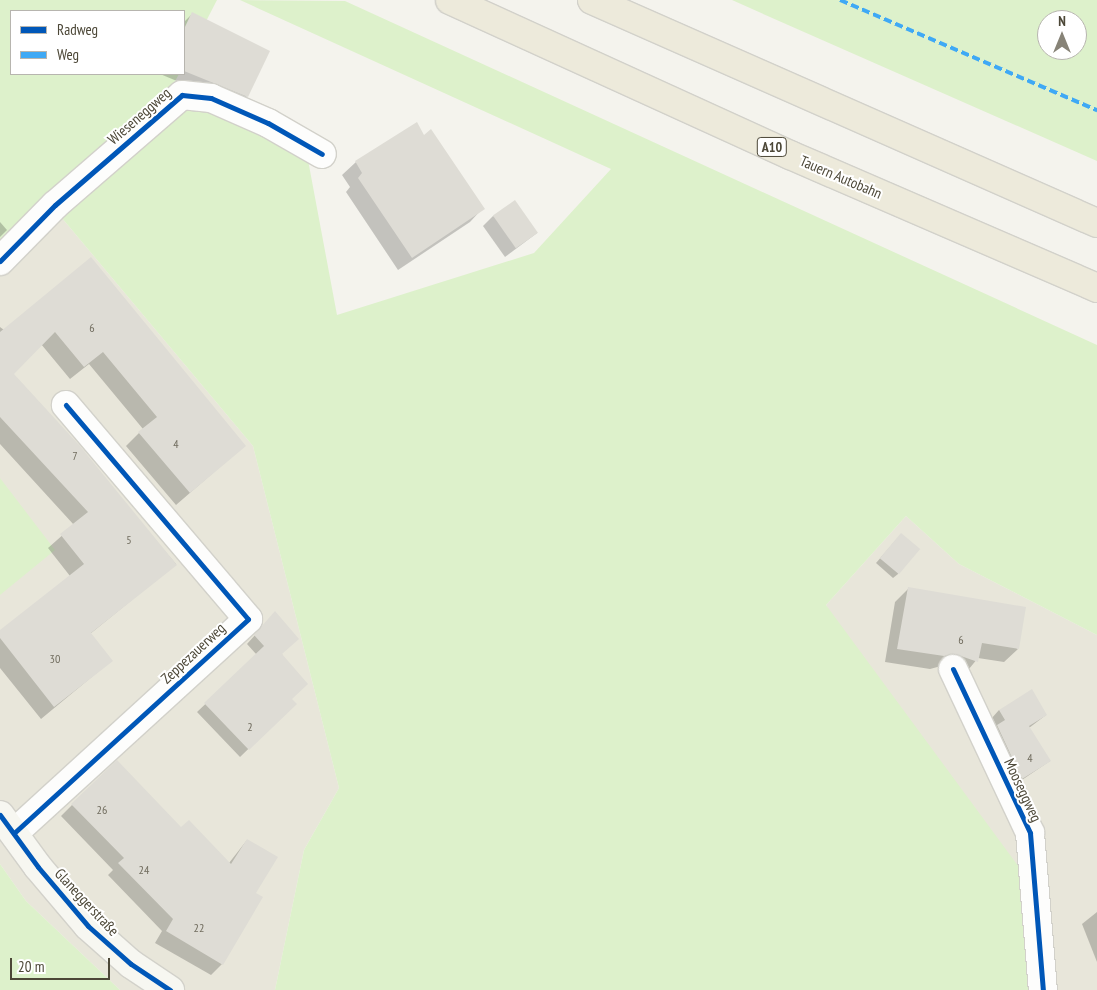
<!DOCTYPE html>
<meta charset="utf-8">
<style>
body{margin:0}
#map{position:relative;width:1097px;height:990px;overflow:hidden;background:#f4f3ed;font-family:"PT Sans Narrow",sans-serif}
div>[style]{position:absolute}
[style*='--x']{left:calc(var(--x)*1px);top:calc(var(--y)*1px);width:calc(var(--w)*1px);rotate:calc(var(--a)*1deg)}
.residential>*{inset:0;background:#e8e6da}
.green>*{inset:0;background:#ddf1cb}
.shadow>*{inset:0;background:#0003}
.building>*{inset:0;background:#dedcd5;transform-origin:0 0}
.roads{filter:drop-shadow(1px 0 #d2d1ca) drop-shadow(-1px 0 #d2d1ca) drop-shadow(0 1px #d2d1ca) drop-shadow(0 -1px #d2d1ca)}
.street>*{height:28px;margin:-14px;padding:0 14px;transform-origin:14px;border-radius:14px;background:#fdfdfc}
.secondary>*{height:28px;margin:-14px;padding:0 14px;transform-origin:14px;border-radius:14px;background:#f7f7f1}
.highway>*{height:28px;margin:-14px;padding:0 14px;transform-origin:14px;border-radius:14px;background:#edeadb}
.quiet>*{height:4px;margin-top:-2px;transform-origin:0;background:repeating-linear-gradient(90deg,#3fa9f5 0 8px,transparent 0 12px)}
.cycleway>*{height:5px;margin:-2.5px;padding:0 2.5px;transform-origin:2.5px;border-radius:2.5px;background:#0057b8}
span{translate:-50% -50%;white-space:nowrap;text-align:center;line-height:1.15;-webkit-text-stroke:4px #fff;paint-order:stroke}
.number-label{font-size:12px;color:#716d5f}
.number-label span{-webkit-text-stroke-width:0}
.shield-label span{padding:1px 4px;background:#fff;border:1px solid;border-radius:4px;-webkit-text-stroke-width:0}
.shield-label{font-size:14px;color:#4c4737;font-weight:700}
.street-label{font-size:15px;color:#4c4737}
.legend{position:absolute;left:10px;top:10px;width:175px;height:65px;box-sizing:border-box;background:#fff;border:1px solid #b7b5af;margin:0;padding:6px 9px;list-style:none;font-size:15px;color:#4c4737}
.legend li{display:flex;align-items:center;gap:10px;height:25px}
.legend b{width:25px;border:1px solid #b7b5af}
.north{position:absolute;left:1037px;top:10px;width:50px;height:50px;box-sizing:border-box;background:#fff;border:1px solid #b7b5af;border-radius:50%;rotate:0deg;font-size:14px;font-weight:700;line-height:20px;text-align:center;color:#4c4737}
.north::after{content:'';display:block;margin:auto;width:18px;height:22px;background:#878377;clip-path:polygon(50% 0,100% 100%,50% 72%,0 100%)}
.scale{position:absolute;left:10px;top:958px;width:100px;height:22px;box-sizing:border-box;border:2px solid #4c4737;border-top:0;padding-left:6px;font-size:15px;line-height:18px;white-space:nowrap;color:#4c4737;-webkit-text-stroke:4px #fff;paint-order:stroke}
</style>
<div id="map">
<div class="residential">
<i style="clip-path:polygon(46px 199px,253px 446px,339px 788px,304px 850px,275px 990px,120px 990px,26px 901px,0 864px,0 246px)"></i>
<i style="clip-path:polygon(906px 516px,959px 564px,1097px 635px,1097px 990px,1030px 990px,826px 605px)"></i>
</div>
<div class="green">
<i style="clip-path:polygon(0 0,217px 0,184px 64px,184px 11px,11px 11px,11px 74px,179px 74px,173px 85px,308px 160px,337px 315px,534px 253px,611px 169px,240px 0,345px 1px,1097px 345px,1097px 635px,959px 564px,906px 516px,826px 605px,1019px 867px,1030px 990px,275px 990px,304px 850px,339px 788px,253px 446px,46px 199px,0 246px)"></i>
<i style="clip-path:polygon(evenodd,732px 0,1097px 0,1097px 161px,779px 21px,732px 0,1047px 20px,1077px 20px,1077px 50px,1047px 50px,1047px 20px)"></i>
<i style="clip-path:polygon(0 478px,55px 550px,0 595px)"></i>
<i style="clip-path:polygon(0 864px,26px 901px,120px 990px,0 990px)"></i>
</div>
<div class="shadow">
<i style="clip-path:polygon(193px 13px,247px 96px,237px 106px,160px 74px,184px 74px,184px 22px)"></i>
<i style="clip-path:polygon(424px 137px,483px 208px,470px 222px,398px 270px,346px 192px,350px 187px,342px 175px,356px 162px)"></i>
<i style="clip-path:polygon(493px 216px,537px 233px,505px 257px,483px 226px)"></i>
<i style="clip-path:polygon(0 222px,7px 230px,0 237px)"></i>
<i style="clip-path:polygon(91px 259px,244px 446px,176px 505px,126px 446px,143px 429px,89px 364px,70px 379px,41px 344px,12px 374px,176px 564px,90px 634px,111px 661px,41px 719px,0 668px,0 632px,70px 576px,48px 548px,74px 525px,0 444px,0 327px,4px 330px)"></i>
<i style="clip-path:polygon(896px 540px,898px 574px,893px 578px,876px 563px)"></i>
<i style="clip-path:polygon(908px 589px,1018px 649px,1004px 662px,978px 658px,964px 675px,941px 666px,930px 669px,885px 662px,895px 602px)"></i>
<i style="clip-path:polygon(275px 613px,290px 700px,295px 704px,240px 757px,197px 712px,257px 655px,247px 644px)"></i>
<i style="clip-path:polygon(999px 710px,1046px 715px,1029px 728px,1050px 761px,1013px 786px,989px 735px,996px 728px,991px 719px)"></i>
<i style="clip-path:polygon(72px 805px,181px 829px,229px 863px,247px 840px,222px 964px,211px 975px,155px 943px,162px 931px,108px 875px,113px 870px,61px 816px)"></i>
<i style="clip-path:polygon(1097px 912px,1097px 962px,1082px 924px)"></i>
</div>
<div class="building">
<i style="clip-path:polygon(192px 12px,270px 51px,248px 97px,184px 71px,184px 29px)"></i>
<i style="clip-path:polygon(417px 122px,424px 135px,431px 129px,485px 209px,412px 258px,358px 178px,362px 173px,355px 161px)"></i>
<i style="left:515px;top:200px;width:40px;height:27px;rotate:55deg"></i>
<i style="clip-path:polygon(91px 257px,246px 446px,190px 493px,138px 432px,157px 417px,103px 352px,84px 367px,55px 332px,14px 374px,80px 446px,177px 565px,91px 633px,113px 661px,54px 707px,0 638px,0 630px,84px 564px,60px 534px,88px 512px,0 417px,0 332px)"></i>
<i style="left:901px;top:533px;width:25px;height:33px;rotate:40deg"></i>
<i style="clip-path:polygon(908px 587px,1026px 607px,1019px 649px,982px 643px,978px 662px,955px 654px,944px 656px,897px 649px)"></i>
<i style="clip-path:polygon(275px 611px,299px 639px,282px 654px,308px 684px,292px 699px,297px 704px,249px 750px,204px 703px,264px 646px,254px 635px)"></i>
<i style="clip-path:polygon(1032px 689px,1047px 715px,1029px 726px,1051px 761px,1022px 779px,997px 725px,1005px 720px,999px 710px)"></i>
<i style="clip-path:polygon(117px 760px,181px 827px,189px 820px,231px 864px,247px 839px,278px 857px,256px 893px,263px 897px,223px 965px,166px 931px,173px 919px,118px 863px,124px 858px,71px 804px)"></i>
</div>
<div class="roads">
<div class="street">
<i style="--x:0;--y:261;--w:78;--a:-45.5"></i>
<i style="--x:55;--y:205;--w:168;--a:-40.9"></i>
<i style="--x:182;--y:95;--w:29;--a:6"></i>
<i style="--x:211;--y:98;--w:62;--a:23.7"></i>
<i style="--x:268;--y:123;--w:62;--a:29.9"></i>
<i style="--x:953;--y:669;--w:181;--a:64.8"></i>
<i style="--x:1030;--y:833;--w:158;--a:85.3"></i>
<i style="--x:14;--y:833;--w:317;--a:-42.4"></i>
<i style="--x:248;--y:619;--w:281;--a:-130.4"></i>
</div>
<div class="secondary">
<i style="--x:0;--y:815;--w:64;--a:53.8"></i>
<i style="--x:38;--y:867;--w:77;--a:49.7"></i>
<i style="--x:88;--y:926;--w:57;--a:41.5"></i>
<i style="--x:131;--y:964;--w:47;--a:33.7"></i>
</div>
<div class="highway">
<i style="--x:450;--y:0;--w:374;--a:24.5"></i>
<i style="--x:790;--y:155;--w:335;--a:23.4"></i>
<i style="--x:592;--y:0;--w:552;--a:23.83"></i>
</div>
</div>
<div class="quiet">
<i style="--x:840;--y:0;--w:280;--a:23.2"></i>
</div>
<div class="cycleway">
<i style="--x:0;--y:261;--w:78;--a:-45.5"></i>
<i style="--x:55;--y:205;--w:168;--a:-40.9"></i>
<i style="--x:182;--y:95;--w:29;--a:6"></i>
<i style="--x:211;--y:98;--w:62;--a:23.7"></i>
<i style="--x:268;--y:123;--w:62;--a:29.9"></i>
<i style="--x:953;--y:669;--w:181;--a:64.8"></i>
<i style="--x:1030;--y:833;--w:158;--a:85.3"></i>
<i style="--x:0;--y:815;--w:64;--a:53.8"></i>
<i style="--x:38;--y:867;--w:77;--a:49.7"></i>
<i style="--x:88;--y:926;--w:57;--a:41.5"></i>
<i style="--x:131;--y:964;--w:47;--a:33.7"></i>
<i style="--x:14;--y:833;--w:317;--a:-42.4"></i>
<i style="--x:248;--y:619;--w:281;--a:-130.4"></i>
</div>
<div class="number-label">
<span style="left:92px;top:328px">6</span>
<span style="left:176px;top:444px">4</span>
<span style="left:75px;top:456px">7</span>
<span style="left:129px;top:540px">5</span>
<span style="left:961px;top:640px">6</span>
<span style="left:55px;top:659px">30</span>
<span style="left:250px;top:727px">2</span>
<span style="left:1030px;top:758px">4</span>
<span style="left:102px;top:810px">26</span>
<span style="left:144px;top:870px">24</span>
<span style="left:199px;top:928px">22</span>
</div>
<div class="shield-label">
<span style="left:772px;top:147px">A10</span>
</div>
<div class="street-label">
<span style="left:139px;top:116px;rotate:-41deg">Wieseneggweg</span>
<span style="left:841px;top:177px;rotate:23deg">Tauern Autobahn</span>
<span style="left:193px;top:653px;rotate:-43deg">Zeppezauerweg</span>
<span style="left:1023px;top:790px;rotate:65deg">Mooseggweg</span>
<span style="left:87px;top:902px;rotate:47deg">Glaneggerstraße</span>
</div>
<ul class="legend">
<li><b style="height:6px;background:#0057b8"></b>Radweg</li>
<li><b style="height:6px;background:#3fa9f5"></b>Weg</li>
</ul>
<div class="north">N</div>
<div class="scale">20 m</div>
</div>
